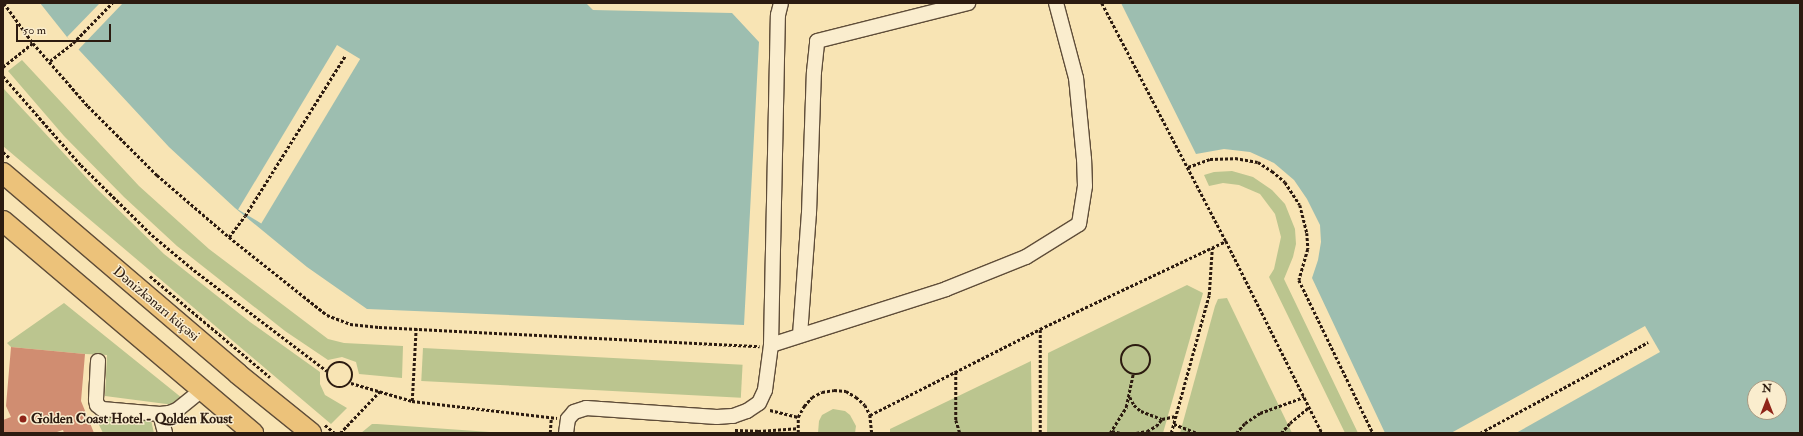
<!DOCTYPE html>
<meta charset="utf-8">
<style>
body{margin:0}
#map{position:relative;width:1803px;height:436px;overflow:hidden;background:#f8e4b4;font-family:"IM FELL Double Pica",serif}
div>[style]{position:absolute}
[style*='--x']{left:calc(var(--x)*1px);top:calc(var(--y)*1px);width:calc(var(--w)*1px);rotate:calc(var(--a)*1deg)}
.green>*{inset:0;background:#bbc58f;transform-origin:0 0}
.water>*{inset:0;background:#9dbeb0}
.pier>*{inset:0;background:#f8e4b4;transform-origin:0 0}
.building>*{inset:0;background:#d08d71}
.path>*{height:2.5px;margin-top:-1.25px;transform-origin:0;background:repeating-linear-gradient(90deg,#2c1b10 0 3px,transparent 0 5px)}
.path>.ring{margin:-1.25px;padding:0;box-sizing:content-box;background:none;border:2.5px solid #2c1b10;border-radius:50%}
.roads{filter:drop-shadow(1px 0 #5f4d39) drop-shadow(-1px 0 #5f4d39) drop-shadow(0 1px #5f4d39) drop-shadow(0 -1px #5f4d39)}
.minor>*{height:14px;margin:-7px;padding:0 7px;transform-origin:7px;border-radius:7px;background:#faedce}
.highway>*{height:20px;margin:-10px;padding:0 10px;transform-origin:10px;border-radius:10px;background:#ecc27a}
.dots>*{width:11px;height:11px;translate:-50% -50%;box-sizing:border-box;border:2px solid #faedce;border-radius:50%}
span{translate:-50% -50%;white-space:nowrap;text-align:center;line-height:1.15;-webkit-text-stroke:3px #faedce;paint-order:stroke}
.street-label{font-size:14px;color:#2c1b10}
.poi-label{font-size:14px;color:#2c1b10;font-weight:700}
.left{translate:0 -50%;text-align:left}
.frame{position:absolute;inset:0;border:4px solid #2c1b10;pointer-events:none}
.north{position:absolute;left:1747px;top:380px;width:40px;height:40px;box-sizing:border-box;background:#faedce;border:1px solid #a89982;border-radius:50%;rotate:0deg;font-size:11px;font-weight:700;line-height:16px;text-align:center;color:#2c1b10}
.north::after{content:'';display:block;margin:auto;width:14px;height:18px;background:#8f2418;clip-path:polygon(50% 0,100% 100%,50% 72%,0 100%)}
.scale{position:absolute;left:16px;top:24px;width:95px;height:18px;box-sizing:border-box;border:2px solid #2c1b10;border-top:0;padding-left:5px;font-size:12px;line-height:14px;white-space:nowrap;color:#2c1b10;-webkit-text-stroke:3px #faedce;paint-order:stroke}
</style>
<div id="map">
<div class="green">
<i style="clip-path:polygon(22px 60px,139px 186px,209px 249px,328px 339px,344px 343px,403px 346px,402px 378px,359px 374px,356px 362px,342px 357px,328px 360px,285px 331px,177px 246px,124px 197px,64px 136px,8px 71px)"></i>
<i style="clip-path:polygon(3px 88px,95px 187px,164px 254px,250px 322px,320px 372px,320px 384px,325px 395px,347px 408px,331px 424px,3px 146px)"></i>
<i style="clip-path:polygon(1232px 171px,1253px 177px,1272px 190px,1285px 204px,1295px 229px,1296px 244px,1293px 257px,1284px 279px,1358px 433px,1345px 433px,1269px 277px,1274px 269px,1281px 237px,1275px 214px,1260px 194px,1239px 185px,1223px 183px,1209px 186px,1204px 175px,1214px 172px)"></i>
<i style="clip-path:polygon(1187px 285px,1203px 293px,1163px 433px,1047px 433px,1048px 353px)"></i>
<i style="clip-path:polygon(1227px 298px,1292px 433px,1180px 433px,1215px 306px,1218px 299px)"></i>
<i style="clip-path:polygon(64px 303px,182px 398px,174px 405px,105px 396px,107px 355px,85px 354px,11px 347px,7px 343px)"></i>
<i style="left:423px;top:348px;width:320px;height:33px;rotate:3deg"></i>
<i style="clip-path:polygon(1031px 361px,1032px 433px,890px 433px,890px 429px)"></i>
<i style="clip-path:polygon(833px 409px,845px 411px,850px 415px,856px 426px,855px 433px,818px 433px,819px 421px,822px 415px)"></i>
<i style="clip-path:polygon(95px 417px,151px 420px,154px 433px,103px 433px)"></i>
<i style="clip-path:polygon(372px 424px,377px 424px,504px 433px,361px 433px)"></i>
</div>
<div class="water">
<i style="clip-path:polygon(40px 3px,586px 3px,593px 10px,732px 13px,759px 42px,744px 325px,367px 309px,307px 267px,235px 208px,169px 147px,67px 37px)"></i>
<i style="clip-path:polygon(evenodd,1121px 3px,1800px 3px,1800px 433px,1385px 433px,1312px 278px,1318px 260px,1321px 242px,1320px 225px,1307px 199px,1294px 180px,1274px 163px,1250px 152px,1224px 149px,1196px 154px,1121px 3px,1755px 388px,1779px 388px,1779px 412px,1755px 412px,1755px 388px)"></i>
</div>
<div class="pier">
<i style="clip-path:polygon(100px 3px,123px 3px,78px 50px,67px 37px)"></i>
<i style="left:337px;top:45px;width:27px;height:192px;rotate:31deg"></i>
<i style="clip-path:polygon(1645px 326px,1660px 352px,1516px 433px,1451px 433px)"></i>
</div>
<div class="building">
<i style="clip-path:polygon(11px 347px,85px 354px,81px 401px,94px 433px,64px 433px,63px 430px,54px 433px,3px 433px,3px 420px,11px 417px,6px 406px)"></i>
</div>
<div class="path">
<i style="--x:4;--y:3;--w:49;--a:54.1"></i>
<i style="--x:33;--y:43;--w:84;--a:48.9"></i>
<i style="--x:88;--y:106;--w:98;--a:45"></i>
<i style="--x:157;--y:175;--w:95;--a:40.7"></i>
<i style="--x:229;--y:237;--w:125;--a:38.5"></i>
<i style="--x:327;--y:315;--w:25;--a:21"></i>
<i style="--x:350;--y:324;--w:29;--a:6"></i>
<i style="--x:379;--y:327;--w:381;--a:2.9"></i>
<i style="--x:1102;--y:3;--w:268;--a:62.5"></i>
<i style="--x:1226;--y:241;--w:215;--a:63.4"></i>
<i style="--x:50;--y:61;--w:29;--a:-38"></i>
<i style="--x:73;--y:43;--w:56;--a:-45.7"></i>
<i style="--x:3;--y:67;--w:38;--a:-39"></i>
<i style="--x:3;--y:76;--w:118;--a:48.8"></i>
<i style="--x:81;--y:165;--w:100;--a:44.6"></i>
<i style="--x:152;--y:235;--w:55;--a:39.8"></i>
<i style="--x:194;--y:270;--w:167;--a:37.2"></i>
<i style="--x:3;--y:152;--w:9;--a:41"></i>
<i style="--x:1188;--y:167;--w:23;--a:-20"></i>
<i style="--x:1210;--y:159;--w:25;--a:-2"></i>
<i style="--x:1235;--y:158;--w:23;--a:10"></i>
<i style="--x:1258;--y:162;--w:17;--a:33"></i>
<i style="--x:1272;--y:171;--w:17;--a:40"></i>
<i style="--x:1285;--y:182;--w:27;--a:57"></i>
<i style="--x:1300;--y:205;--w:29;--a:76"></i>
<i style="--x:1307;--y:233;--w:16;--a:86"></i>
<i style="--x:1308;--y:249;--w:32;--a:106"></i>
<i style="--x:1299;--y:280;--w:170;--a:64.2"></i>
<i style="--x:229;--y:237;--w:26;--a:-53"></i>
<i style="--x:245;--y:216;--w:189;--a:-58"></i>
<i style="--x:150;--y:276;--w:157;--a:40.1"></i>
<i class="ring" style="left:1121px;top:345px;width:27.5px;height:27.5px"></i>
<i class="ring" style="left:327px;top:362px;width:23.5px;height:23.5px"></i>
<i style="--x:956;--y:372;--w:48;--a:90"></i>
<i style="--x:956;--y:420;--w:14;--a:73"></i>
<i style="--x:351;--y:383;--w:64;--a:16.4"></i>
<i style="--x:412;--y:401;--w:146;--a:6.7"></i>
<i style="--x:1130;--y:397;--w:9;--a:63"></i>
<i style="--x:1134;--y:405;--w:9;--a:41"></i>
<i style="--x:1141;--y:411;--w:22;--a:21"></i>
<i style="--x:412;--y:401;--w:73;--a:-86.9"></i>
<i style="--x:770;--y:410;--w:29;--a:14"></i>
<i style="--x:870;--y:415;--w:191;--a:-26.8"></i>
<i style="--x:1040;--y:329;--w:206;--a:-25.3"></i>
<i style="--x:1174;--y:424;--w:26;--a:21"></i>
<i style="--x:325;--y:425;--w:13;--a:39"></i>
<i style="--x:735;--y:430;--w:23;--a:2"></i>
<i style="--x:758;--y:431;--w:39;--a:-4"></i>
<i style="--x:1112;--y:431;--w:9;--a:13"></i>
<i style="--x:340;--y:433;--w:58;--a:-46.4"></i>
<i style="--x:550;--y:433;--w:15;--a:-86"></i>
<i style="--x:798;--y:433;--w:16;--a:-90"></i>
<i style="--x:798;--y:417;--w:13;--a:-61"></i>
<i style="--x:804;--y:406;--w:12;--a:-48"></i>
<i style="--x:812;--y:397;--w:11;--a:-27"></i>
<i style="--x:822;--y:392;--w:12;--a:-9"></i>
<i style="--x:834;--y:390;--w:12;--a:5"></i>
<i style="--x:846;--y:391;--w:12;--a:31"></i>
<i style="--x:856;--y:397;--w:12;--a:42"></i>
<i style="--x:865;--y:405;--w:11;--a:63"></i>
<i style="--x:870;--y:415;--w:18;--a:84"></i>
<i style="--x:1040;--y:433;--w:103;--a:-90"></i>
<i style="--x:1110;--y:433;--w:31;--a:-58"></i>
<i style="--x:1126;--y:407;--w:34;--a:-78"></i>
<i style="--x:1136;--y:433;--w:11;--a:-10"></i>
<i style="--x:1147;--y:431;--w:10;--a:-29"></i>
<i style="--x:1156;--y:426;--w:9;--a:-49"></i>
<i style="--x:1162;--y:419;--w:14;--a:-12"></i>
<i style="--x:1171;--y:433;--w:143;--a:-74.6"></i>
<i style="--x:1209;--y:295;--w:47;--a:-86.3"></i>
<i style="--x:1236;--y:433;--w:13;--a:-48"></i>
<i style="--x:1245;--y:423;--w:18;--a:-34"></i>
<i style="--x:1260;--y:413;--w:47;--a:-20"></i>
<i style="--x:1281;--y:433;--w:13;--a:-48"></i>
<i style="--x:1290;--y:423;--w:25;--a:-40"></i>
<i style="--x:1480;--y:433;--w:191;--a:-28.4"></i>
</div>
<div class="roads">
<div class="minor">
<i style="--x:800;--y:335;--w:122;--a:-85.8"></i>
<i style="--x:809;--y:213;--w:141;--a:-88"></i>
<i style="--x:814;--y:72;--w:31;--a:-84"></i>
<i style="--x:817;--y:41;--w:156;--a:-14.1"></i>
<i style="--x:771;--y:345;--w:330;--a:-88.8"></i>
<i style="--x:778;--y:15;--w:12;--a:-76"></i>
<i style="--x:98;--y:361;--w:39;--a:93"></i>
<i style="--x:96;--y:400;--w:5;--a:79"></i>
<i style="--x:97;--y:405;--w:6;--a:39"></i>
<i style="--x:102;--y:409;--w:58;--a:4.9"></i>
<i style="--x:160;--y:414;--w:9;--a:-6"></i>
<i style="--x:169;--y:413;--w:9;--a:-21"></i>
<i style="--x:177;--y:410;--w:32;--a:-39"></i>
<i style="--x:160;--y:414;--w:20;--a:75"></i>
<i style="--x:566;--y:433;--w:14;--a:-82"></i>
<i style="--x:568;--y:419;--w:9;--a:-49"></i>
<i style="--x:574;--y:412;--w:13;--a:-18"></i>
<i style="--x:586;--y:408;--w:131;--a:3.9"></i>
<i style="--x:717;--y:417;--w:16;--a:-4"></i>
<i style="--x:733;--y:416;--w:15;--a:-20"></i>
<i style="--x:747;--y:411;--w:14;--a:-34"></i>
<i style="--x:759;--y:403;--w:14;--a:-65"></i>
<i style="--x:765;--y:390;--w:45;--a:-82.4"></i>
<i style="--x:771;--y:345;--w:184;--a:-17.7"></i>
<i style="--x:946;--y:289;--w:86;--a:-21.8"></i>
<i style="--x:1026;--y:257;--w:62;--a:-31.9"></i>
<i style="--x:1079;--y:224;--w:38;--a:-81"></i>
<i style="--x:1085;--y:186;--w:27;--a:-92"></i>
<i style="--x:1084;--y:159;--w:81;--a:-95.6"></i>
<i style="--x:1076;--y:78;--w:78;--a:-104.9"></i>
</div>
<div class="highway">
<i style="--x:3;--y:173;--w:309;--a:40.5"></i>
<i style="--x:238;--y:374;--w:94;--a:38.9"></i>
<i style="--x:3;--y:221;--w:328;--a:40.3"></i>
</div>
</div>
<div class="dots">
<i style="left:23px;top:419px;background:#8f2418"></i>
</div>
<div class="street-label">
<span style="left:156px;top:304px;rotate:40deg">Dənizkənarı küçəsi</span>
</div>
<div class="poi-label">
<span class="left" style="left:31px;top:419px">Golden Coast Hotel - Qolden Koust</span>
</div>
<div class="frame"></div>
<div class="north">N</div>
<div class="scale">50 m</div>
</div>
